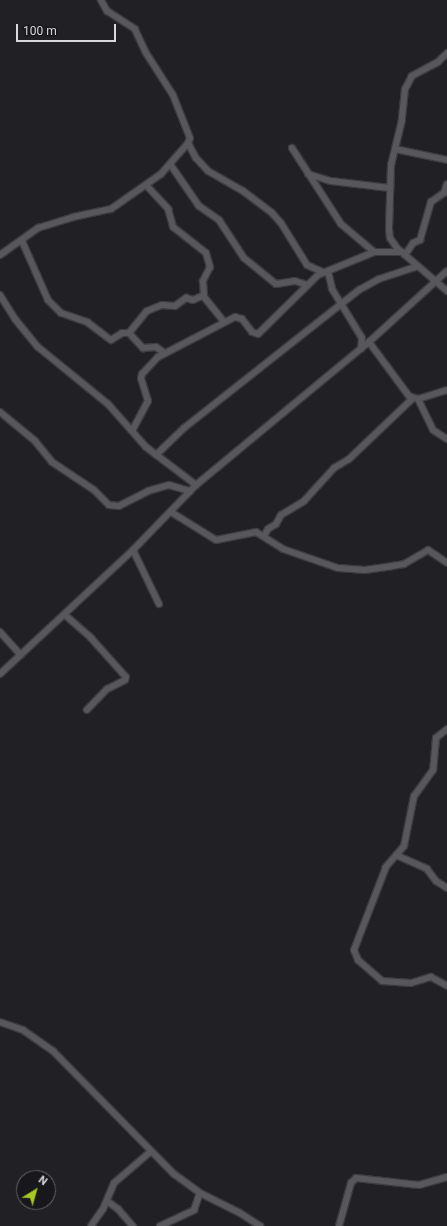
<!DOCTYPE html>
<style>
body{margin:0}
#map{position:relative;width:447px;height:1226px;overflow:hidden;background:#212125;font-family:Roboto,sans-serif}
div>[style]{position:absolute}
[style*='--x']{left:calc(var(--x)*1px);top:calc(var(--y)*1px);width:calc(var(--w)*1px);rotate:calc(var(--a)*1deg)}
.roads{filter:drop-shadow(1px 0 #3c3c40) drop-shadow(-1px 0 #3c3c40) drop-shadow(0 1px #3c3c40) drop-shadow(0 -1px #3c3c40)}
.street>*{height:6px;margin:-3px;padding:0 3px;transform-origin:3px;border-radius:3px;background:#57575c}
span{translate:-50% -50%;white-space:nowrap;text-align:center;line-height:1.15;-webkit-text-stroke:3.5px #17171c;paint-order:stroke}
.north{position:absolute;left:16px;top:1170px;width:40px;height:40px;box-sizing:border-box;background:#17171c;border:1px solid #656569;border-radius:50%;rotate:37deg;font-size:11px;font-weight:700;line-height:16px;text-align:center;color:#d9d9dd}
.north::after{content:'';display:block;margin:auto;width:14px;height:18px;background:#a5c823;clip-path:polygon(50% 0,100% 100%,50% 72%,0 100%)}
.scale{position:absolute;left:16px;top:24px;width:100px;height:18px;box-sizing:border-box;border:2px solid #d9d9dd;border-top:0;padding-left:5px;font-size:12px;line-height:14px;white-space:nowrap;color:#d9d9dd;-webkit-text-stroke:3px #17171c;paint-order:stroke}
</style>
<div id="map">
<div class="roads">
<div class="street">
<i style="--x:447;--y:53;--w:13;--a:135"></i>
<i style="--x:438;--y:62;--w:30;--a:152"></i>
<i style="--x:412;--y:76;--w:15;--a:118"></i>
<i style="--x:405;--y:89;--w:31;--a:96"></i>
<i style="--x:402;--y:120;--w:46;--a:103.7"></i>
<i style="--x:391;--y:165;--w:64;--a:91.8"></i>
<i style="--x:389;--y:229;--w:9;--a:84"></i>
<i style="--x:390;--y:238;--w:12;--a:55"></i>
<i style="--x:397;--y:248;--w:66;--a:40.7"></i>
<i style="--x:188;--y:143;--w:17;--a:62"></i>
<i style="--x:196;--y:158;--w:18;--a:47"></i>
<i style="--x:208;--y:171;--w:40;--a:29.7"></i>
<i style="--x:243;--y:191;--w:36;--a:37"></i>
<i style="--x:272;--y:213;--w:13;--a:48"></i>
<i style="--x:281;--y:223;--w:49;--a:58.2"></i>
<i style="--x:307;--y:265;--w:17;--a:24"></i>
<i style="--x:292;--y:148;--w:90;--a:57.2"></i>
<i style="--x:341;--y:224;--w:43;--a:40.3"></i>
<i style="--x:395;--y:149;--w:53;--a:11.9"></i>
<i style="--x:170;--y:164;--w:51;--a:55.4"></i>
<i style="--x:199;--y:206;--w:24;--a:35"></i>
<i style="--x:219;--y:220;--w:45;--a:56.7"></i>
<i style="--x:244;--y:258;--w:41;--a:39.1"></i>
<i style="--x:276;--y:284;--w:19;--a:-9"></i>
<i style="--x:295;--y:281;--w:13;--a:18"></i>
<i style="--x:308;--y:174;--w:24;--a:17"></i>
<i style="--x:331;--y:181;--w:59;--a:6.8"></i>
<i style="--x:146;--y:185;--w:33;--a:47"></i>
<i style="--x:168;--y:209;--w:19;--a:74"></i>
<i style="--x:173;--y:227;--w:42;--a:38.2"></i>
<i style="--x:206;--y:253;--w:15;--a:74"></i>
<i style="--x:210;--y:267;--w:16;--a:117"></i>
<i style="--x:203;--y:281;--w:16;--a:86"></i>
<i style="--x:204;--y:297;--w:32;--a:51"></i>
<i style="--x:22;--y:241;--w:64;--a:66.2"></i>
<i style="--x:48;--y:300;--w:18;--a:45"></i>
<i style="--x:61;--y:313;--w:28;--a:19"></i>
<i style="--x:87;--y:322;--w:30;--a:37"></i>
<i style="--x:111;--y:340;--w:13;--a:-32"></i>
<i style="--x:122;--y:333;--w:7;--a:0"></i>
<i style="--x:129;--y:333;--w:21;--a:47"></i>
<i style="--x:143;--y:348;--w:13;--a:-4"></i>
<i style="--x:156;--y:347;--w:11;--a:34"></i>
<i style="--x:0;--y:255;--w:47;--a:-35.4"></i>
<i style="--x:38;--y:228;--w:37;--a:-17"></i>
<i style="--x:73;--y:217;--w:39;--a:-12"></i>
<i style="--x:111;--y:209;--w:61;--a:-35"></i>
<i style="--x:161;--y:174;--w:41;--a:-48.9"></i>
<i style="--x:188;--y:143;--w:5;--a:-68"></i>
<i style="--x:190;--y:138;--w:46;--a:-111.6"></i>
<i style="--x:173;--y:95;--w:50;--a:-122.7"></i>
<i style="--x:146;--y:53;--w:26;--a:-115"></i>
<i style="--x:135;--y:29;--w:33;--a:-147"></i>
<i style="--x:107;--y:11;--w:13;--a:-119"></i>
<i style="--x:405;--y:255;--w:14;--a:-56"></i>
<i style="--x:413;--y:243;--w:8;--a:-23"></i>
<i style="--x:420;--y:240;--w:40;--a:-74"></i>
<i style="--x:431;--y:202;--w:16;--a:-35"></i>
<i style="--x:444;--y:193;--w:9;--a:-72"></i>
<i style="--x:328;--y:271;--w:18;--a:77"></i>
<i style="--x:332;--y:289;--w:57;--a:58.5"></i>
<i style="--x:362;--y:338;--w:11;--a:95"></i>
<i style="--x:0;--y:295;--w:28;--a:58"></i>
<i style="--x:15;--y:319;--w:36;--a:51"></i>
<i style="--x:38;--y:347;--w:90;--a:39.2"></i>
<i style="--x:108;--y:404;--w:57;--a:48.5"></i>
<i style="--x:146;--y:447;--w:63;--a:37.2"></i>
<i style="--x:129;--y:333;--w:28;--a:-51"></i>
<i style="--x:147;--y:311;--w:16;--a:-22"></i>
<i style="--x:162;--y:305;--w:13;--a:4"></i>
<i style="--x:175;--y:306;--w:14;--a:-36"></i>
<i style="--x:186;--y:298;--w:7;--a:16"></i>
<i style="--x:193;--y:300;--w:12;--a:-24"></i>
<i style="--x:369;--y:342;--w:67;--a:53.5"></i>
<i style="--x:409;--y:396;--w:9;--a:18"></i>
<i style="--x:418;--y:399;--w:30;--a:-17"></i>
<i style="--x:418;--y:399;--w:34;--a:64"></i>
<i style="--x:433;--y:430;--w:17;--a:33"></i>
<i style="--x:0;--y:412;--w:45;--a:39.6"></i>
<i style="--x:35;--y:441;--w:27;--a:51"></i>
<i style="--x:52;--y:462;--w:50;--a:33.7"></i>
<i style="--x:94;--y:490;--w:21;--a:45"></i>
<i style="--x:109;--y:505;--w:10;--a:6"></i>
<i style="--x:119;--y:506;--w:33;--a:-27"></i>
<i style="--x:148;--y:491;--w:22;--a:-16"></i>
<i style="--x:169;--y:485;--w:22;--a:16"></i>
<i style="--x:132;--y:431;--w:34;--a:-62"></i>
<i style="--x:148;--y:401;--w:24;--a:-107"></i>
<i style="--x:141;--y:378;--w:4;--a:-76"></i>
<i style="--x:142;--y:374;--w:23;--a:-47"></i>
<i style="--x:158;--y:357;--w:87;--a:-27.5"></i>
<i style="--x:235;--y:317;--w:7;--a:16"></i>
<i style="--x:242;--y:319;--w:16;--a:52"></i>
<i style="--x:252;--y:332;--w:6;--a:18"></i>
<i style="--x:258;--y:334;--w:84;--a:-44.5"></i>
<i style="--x:318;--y:275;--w:61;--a:-22.3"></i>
<i style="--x:374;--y:252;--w:28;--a:0"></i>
<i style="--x:156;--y:455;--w:39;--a:-44"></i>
<i style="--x:184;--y:428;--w:223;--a:-38.3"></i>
<i style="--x:359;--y:290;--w:23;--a:-29"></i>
<i style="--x:379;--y:279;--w:41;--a:-18.4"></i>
<i style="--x:171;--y:512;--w:53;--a:31.9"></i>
<i style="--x:216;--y:540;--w:41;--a:-11.3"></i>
<i style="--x:256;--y:532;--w:32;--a:32"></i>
<i style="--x:283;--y:549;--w:58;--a:19.1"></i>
<i style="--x:338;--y:568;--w:27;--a:4"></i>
<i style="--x:365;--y:570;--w:27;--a:-8"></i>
<i style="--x:392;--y:566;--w:12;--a:-9"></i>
<i style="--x:404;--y:564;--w:28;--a:-30"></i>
<i style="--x:428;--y:550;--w:23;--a:34"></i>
<i style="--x:264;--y:536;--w:8;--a:-60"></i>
<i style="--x:268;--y:529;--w:9;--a:-32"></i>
<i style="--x:276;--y:524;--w:10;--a:-61"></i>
<i style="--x:281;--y:515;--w:27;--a:-31"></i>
<i style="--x:304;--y:501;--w:45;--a:-47.7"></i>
<i style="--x:334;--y:468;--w:17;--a:-31"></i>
<i style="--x:349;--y:459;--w:88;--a:-43.6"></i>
<i style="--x:133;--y:550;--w:60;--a:64.3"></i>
<i style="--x:65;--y:615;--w:35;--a:41"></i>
<i style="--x:91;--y:638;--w:52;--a:48.1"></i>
<i style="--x:126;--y:677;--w:3;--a:108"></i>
<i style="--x:125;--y:680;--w:20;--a:153"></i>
<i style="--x:107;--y:689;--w:29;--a:134"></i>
<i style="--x:0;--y:632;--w:31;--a:48"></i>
<i style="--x:0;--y:674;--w:182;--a:-43"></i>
<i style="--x:133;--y:550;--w:91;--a:-45.9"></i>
<i style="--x:196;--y:485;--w:224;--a:-39.6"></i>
<i style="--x:369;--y:342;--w:105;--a:-42.3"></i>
<i style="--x:447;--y:729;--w:14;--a:141"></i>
<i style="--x:436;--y:738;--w:32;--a:95"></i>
<i style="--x:433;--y:770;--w:32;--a:126"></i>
<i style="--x:414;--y:796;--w:51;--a:101.3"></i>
<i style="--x:404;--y:846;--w:28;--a:131"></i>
<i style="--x:386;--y:867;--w:89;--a:111.1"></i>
<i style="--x:354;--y:950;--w:11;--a:68"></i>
<i style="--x:358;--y:960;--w:32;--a:41"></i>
<i style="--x:382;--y:981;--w:29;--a:4"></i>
<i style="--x:411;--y:983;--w:21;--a:-17"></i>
<i style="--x:431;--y:977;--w:18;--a:29"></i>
<i style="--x:396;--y:855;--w:34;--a:24"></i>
<i style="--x:427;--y:869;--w:15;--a:53"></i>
<i style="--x:436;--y:881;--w:13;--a:32"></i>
<i style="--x:0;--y:1022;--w:24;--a:19"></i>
<i style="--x:23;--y:1030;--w:37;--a:35"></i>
<i style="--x:53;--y:1051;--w:173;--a:45.5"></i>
<i style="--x:174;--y:1174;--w:34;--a:36"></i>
<i style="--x:202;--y:1194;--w:42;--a:26.6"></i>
<i style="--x:240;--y:1213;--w:24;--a:33"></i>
<i style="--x:107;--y:1201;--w:14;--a:36"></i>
<i style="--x:118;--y:1209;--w:23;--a:49"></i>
<i style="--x:91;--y:1226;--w:21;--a:-55"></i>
<i style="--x:103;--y:1209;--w:28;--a:-67"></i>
<i style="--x:114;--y:1183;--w:48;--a:-40.7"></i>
<i style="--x:160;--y:1226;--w:38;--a:-25"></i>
<i style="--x:194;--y:1210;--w:18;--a:-71"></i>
<i style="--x:339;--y:1226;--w:45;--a:-74.4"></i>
<i style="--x:351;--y:1183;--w:7;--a:-45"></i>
<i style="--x:356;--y:1178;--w:63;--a:6.3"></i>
<i style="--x:419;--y:1185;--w:29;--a:-16"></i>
</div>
</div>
<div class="north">N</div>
<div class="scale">100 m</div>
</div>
